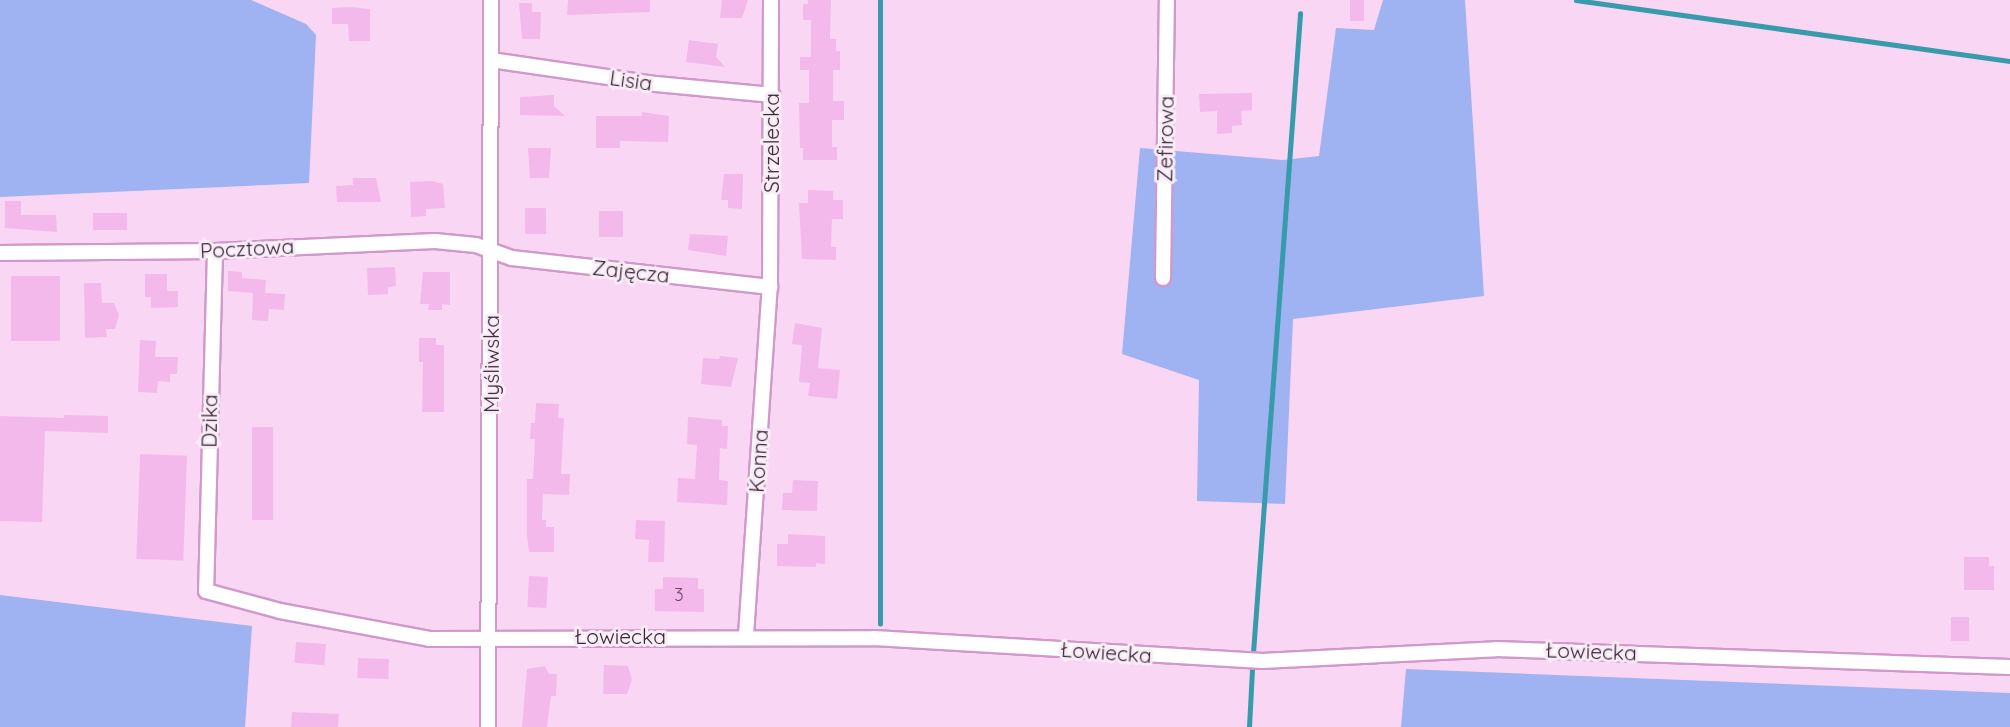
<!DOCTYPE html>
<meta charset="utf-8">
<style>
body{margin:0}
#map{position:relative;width:2010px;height:727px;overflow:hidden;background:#fad6f5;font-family:Quicksand,sans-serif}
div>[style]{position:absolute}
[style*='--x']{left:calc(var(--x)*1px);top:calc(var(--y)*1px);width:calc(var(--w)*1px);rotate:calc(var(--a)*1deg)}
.forest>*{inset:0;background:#9fb2f2}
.stream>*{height:4.5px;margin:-2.25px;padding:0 2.25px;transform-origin:2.25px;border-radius:2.25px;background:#379bac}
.building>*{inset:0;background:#f3b9eb;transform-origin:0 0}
.roads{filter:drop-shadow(2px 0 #d199ca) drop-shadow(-2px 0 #d199ca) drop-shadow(0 2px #d199ca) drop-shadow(0 -2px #d199ca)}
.street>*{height:14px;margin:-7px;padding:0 7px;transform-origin:7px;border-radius:7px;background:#fff}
span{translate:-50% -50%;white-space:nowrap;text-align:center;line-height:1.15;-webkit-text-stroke:6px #f8ecf6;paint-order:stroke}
.number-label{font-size:18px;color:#6a4b66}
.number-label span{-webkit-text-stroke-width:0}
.street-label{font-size:21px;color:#3c263a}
</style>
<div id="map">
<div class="forest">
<i style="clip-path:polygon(0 0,251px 0,306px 24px,316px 35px,309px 183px,0 197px)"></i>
<i style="clip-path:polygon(1383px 0,1465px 0,1484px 296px,1293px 319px,1285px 504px,1197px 501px,1199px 380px,1122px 354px,1140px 148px,1283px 160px,1319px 156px,1336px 28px,1374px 30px)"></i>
<i style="clip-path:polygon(0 595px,252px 626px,245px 727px,0 727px)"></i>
<i style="clip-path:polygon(1406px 669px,2010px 693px,2010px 727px,1401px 727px)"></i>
</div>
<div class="stream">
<i style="--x:1576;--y:0;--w:438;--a:8"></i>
<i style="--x:880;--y:624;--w:624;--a:-90"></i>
<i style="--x:1253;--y:653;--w:641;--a:-85.79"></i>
<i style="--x:1249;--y:727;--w:58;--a:-87"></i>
</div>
<div class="building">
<i style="clip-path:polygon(568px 0,650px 0,650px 12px,567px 15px)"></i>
<i style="clip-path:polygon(722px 0,748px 0,742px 18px,720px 18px)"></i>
<i style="clip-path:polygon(808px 0,831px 0,830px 39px,836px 39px,836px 51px,840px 51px,840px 70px,833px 70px,833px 101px,844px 101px,844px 120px,832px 120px,832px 147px,837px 147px,837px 160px,803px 160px,803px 148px,800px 148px,799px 103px,809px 103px,809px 70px,800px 70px,800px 57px,811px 57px,811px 20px,803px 20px,803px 4px,808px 4px)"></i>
<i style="left:1350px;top:0;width:14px;height:21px"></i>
<i style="clip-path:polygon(519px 3px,532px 3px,532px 12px,541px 12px,540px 39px,522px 39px)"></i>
<i style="clip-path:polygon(350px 7px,370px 9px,370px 41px,349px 41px,348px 24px,332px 24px,332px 8px)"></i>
<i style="clip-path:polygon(689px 40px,718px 44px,716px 57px,725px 67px,686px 62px)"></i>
<i style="clip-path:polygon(1252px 93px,1252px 110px,1241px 111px,1242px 125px,1232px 126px,1232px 133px,1217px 134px,1217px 111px,1200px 112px,1199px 94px)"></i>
<i style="clip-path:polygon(554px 95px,554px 106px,565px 116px,520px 115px,520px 97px)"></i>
<i style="clip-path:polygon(642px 112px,669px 116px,668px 142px,620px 141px,620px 148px,596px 148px,596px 116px,642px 116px)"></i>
<i style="clip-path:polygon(528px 148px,551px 148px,549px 178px,530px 178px)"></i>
<i style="clip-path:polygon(724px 174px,743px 174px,742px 209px,728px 208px,728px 200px,721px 200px)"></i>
<i style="clip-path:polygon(353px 178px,376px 178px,381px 202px,337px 202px,336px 186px,353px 185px)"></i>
<i style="clip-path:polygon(432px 181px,443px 184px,445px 208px,426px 209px,426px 216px,411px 217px,410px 182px)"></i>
<i style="clip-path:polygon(808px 190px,833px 191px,833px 200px,843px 200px,843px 219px,832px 219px,831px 247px,836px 247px,836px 260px,802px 259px,799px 203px,808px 203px)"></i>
<i style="clip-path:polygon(5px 201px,21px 201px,21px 215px,56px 215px,57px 232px,5px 228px)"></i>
<i style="left:525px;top:208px;width:21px;height:26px"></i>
<i style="left:599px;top:211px;width:24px;height:26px"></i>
<i style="left:127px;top:213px;width:17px;height:34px;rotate:90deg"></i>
<i style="clip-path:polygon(690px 234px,728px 236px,726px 256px,688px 250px)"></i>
<i style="clip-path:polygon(395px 267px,396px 286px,388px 287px,388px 294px,368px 295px,367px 268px)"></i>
<i style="clip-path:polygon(228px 271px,242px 272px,242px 278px,266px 280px,265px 293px,285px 294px,284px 310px,269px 309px,268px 321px,252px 320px,253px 293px,228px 291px)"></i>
<i style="clip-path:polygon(423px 272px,450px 272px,450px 305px,442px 304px,442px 310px,428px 310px,429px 304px,420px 304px)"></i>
<i style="clip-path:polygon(145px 274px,167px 274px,167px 291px,178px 291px,178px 307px,151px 308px,151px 297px,145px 297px)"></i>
<i style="left:60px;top:276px;width:65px;height:49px;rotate:90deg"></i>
<i style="clip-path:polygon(84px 283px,101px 283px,102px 303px,114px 303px,119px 315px,115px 329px,106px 329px,107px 337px,85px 338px)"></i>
<i style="clip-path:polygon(795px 323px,822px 328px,818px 368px,840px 370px,837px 399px,808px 396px,810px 383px,799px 382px,802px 345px,792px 344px)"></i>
<i style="clip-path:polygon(419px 338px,436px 338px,436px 345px,444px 345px,444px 412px,422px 412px,423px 362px,419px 362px)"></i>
<i style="clip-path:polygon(140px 340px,156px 341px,155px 357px,178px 357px,177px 374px,170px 374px,170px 382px,158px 381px,157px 393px,138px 392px)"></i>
<i style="clip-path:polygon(720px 356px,738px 358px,731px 387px,701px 384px,703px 358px,719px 359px)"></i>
<i style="clip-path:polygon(536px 403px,559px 404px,558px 418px,564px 418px,561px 474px,570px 474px,569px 495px,543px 494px,542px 520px,546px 520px,546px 527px,554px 527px,554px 552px,529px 552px,527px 535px,527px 479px,533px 479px,535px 439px,530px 439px,531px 423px,535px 423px)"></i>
<i style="clip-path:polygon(64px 415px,108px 416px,108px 433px,45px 431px,42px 522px,0 521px,0 416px,64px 418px)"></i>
<i style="clip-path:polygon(688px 417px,722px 420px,722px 426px,728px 426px,727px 449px,720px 448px,719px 480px,728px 481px,727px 505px,677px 502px,678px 478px,695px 479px,697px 445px,687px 444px)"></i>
<i style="left:252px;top:427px;width:21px;height:93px"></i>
<i style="left:140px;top:454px;width:47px;height:105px;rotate:2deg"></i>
<i style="clip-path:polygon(793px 480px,818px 481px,817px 511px,782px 510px,783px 493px,792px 493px)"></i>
<i style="clip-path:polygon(636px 520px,665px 521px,664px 562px,648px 562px,649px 540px,635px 539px)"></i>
<i style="clip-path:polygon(788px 534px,825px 536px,825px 564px,816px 563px,816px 567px,777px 566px,777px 544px,788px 544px)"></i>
<i style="clip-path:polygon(1964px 557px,1989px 557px,1989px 566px,1994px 566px,1994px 590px,1964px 590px)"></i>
<i style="left:529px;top:576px;width:19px;height:31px;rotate:3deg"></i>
<i style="clip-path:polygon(663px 577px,698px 578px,698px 589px,704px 589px,704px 612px,655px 611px,655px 589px,663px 589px)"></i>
<i style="left:1951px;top:617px;width:18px;height:24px"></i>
<i style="left:296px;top:642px;width:30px;height:21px;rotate:4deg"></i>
<i style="left:358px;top:658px;width:31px;height:20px;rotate:2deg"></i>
<i style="clip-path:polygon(604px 665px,628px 666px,632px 680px,627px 694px,603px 694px)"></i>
<i style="clip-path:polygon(545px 666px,549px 674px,557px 674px,556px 696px,551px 696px,547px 727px,522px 727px,527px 669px)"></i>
<i style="clip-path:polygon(292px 712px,339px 714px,338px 727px,291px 727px)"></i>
</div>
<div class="roads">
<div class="street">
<i style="--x:491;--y:60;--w:167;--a:8.3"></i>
<i style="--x:656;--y:84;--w:117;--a:5.4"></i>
<i style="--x:215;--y:251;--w:340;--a:91.5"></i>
<i style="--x:206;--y:591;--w:77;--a:15.1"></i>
<i style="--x:280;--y:611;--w:152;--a:10.6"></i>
<i style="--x:429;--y:639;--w:445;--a:-0.1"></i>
<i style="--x:874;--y:638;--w:389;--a:3.4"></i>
<i style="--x:1262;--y:661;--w:234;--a:-2.9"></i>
<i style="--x:1496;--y:649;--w:514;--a:2.01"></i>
<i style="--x:0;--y:253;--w:215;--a:-0.5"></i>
<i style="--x:215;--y:251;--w:220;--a:-2.6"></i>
<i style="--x:435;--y:241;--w:41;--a:5.6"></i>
<i style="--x:476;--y:245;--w:38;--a:20"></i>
<i style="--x:512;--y:258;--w:260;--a:6.4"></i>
<i style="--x:1163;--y:278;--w:278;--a:-89.2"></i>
<i style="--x:746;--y:635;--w:349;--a:-86.1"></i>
<i style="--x:770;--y:287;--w:287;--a:-89.8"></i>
<i style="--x:488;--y:727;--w:727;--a:-89.76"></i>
</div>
</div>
<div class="number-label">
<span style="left:679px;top:595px">3</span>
</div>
<div class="street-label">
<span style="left:631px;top:80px;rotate:8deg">Lisia</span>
<span style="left:1165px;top:139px;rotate:-89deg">Zefirowa</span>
<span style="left:771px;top:143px;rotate:-90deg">Strzelecka</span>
<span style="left:247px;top:248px;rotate:-3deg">Pocztowa</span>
<span style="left:631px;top:271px;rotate:6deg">Zajęcza</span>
<span style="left:491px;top:364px;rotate:-90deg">Myśliwska</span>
<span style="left:209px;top:421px;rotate:-89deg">Dzika</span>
<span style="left:758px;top:461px;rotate:-86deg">Konna</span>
<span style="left:620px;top:636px">Łowiecka</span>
<span style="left:1591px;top:651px;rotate:2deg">Łowiecka</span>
<span style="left:1106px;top:652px;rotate:4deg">Łowiecka</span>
</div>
</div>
